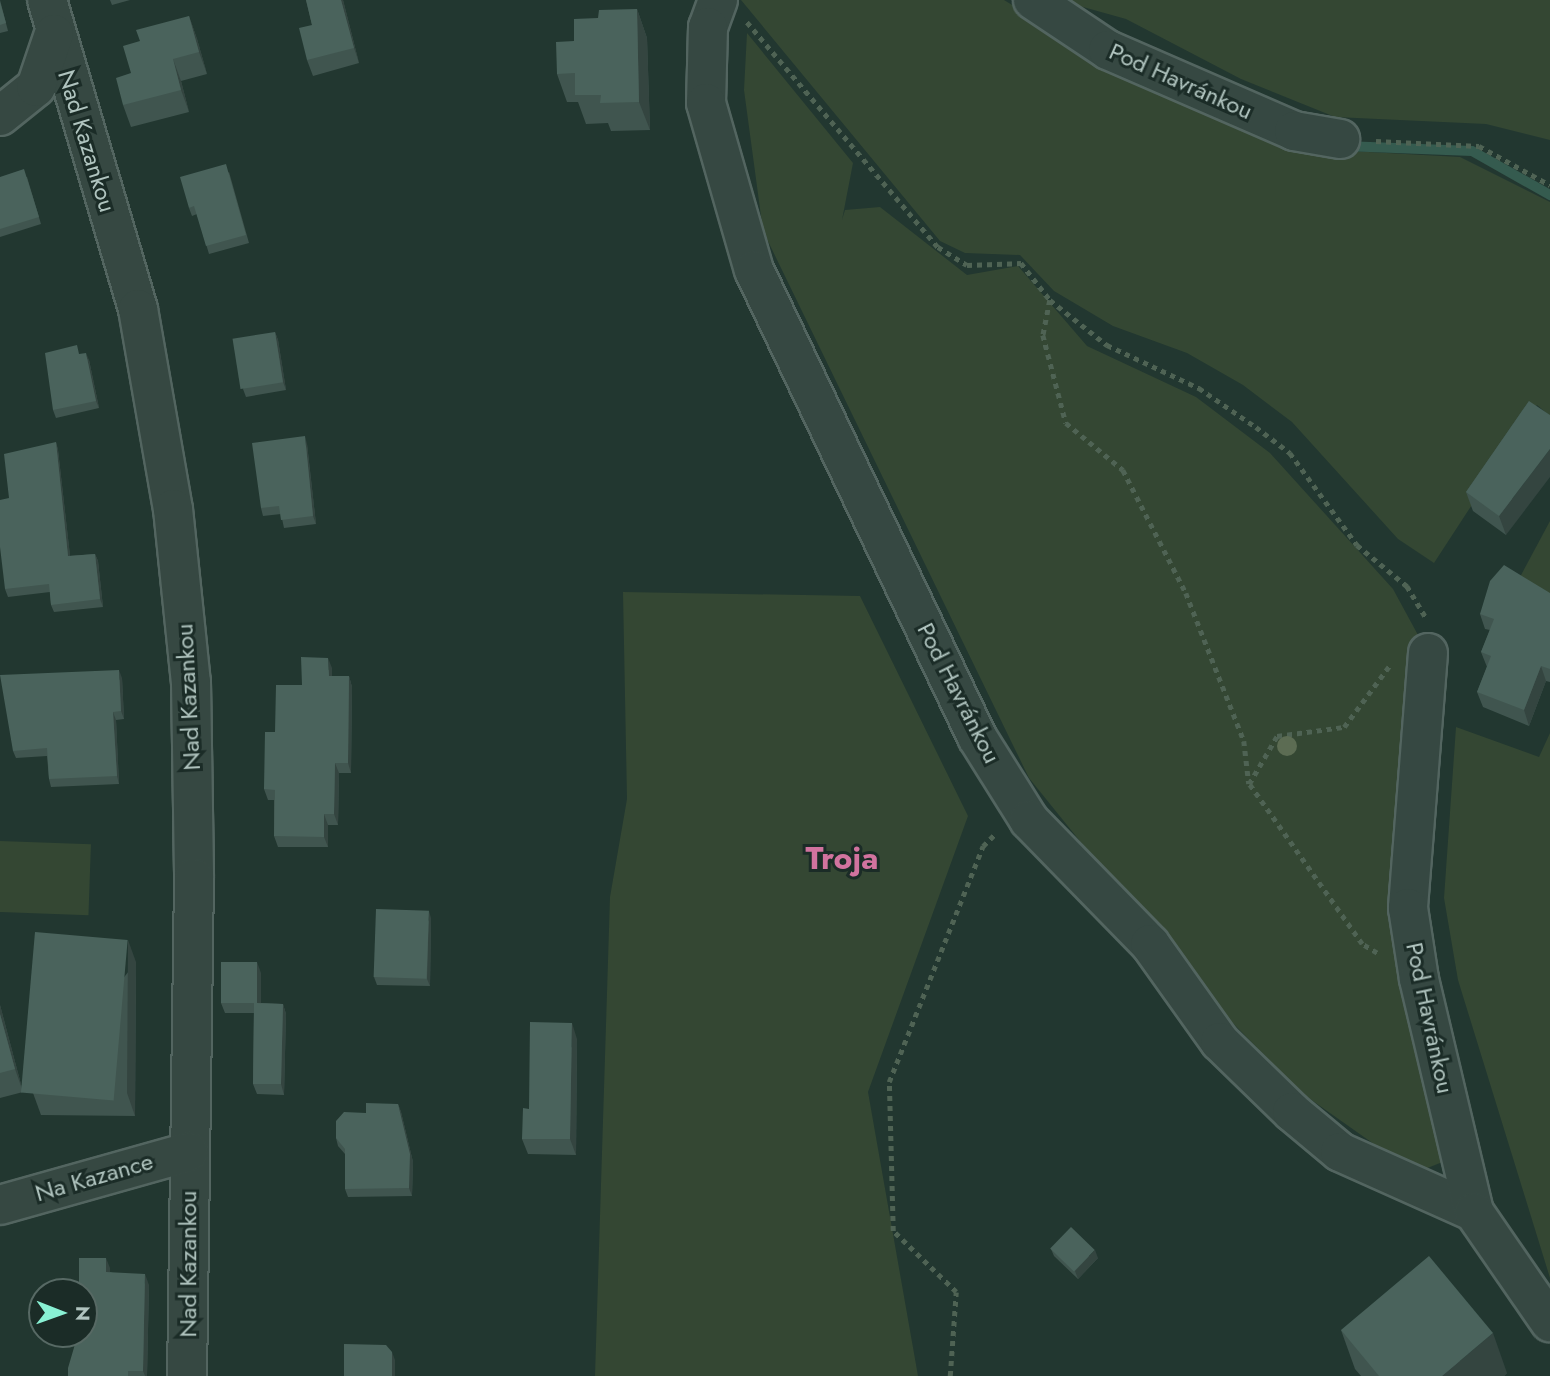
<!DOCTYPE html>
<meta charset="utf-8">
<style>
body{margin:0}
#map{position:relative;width:1550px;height:1376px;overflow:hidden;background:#223730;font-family:Jost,sans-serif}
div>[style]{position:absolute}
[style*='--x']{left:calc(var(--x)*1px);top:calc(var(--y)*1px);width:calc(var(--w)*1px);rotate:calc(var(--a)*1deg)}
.green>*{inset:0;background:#344733;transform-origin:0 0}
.stream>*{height:10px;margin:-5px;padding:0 5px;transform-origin:5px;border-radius:5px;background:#355b4f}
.path>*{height:4.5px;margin-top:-2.25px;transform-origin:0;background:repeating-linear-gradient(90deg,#4f6354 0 5px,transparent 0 10px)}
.roads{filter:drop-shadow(2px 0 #536560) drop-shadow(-2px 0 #536560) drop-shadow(0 2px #536560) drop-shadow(0 -2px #536560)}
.minor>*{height:38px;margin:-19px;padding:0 19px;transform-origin:19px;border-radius:19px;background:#364842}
.trees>*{width:20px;height:20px;margin:-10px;border-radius:50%;background:#5c6c53}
.wall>*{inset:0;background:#40554f}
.shaded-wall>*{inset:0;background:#344540}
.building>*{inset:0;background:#4a635c;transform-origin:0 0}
span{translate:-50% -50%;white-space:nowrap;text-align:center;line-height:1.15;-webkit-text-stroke:6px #1b2c27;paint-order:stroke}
.street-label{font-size:24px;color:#b0c4bf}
.district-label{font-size:32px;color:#d1739f;font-weight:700}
.north{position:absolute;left:28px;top:1278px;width:70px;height:70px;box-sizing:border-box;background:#1b2c27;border:2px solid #576964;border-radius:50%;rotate:91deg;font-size:19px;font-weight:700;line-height:28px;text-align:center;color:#b0c4bf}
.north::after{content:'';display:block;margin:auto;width:24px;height:32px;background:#89f1d4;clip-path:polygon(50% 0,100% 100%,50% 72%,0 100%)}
</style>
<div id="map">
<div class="green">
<i style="clip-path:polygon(741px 0,1004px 0,1110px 65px,1295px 148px,1460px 157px,1550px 202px,1550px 416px,1537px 405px,1434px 563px,1398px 539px,1292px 422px,1243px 385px,1187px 353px,1113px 326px,1054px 291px,1020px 255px,965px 253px,940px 241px)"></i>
<i style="clip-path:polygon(1058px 0,1550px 0,1550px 140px,1486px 124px,1335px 117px,1241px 79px,1126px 19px)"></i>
<i style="clip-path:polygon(747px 33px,853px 163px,842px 220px,845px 210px,880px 207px,967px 275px,1018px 266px,1087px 346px,1196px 397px,1270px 453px,1393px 589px,1418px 635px,1410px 739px,1445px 1161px,1415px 1173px,1303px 1094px,1201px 991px,1029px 778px,763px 231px,744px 90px)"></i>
<i style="clip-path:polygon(1550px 521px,1550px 596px,1520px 577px)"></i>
<i style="clip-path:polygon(623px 592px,860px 596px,968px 816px,868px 1092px,918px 1376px,595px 1376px,610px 897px,627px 799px)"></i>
<i style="clip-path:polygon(1456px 727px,1539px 757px,1550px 733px,1550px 1278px,1458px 980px,1444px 898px)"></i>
<i style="left:0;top:841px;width:91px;height:71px;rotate:2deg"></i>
</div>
<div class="stream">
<i style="--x:1344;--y:146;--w:128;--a:2.2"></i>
<i style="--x:1472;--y:151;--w:90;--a:29.4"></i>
</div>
<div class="path">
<i style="--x:747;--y:22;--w:295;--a:49.7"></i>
<i style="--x:938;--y:247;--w:34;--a:32"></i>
<i style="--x:967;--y:265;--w:54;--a:-2.1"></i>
<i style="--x:1021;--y:263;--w:47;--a:51.9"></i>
<i style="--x:1050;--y:300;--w:73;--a:38.3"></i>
<i style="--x:1107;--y:345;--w:102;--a:25.1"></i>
<i style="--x:1199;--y:388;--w:69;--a:34.4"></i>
<i style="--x:1256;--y:427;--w:43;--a:37.4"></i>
<i style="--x:1290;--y:453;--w:114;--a:53.9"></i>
<i style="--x:1357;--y:545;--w:65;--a:39.4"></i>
<i style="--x:1407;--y:586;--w:37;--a:59"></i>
<i style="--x:1376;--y:141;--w:103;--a:2.8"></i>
<i style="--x:1479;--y:146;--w:81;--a:28.8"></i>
<i style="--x:1050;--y:300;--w:36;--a:101"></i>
<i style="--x:1043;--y:335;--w:91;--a:75.4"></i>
<i style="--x:1066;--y:423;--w:74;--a:39.5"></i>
<i style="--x:1123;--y:470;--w:138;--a:62.9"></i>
<i style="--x:1186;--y:593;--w:159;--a:68.6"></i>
<i style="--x:1244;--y:741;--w:43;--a:83.4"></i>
<i style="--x:1377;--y:953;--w:17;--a:-149"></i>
<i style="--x:1362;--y:944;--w:196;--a:-125.2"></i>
<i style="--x:1249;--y:784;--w:56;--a:-59.7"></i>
<i style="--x:1277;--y:736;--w:68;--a:-7.7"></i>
<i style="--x:1344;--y:727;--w:77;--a:-53.4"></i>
<i style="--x:950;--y:1376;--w:84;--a:-85.9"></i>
<i style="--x:956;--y:1292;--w:88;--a:-135.9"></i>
<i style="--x:893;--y:1231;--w:149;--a:-91.5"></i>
<i style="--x:889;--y:1082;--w:254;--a:-68.3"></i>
<i style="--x:983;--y:846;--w:16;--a:-45"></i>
</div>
<div class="roads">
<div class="minor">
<i style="--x:47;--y:0;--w:322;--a:73.6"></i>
<i style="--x:138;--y:309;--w:203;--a:80.1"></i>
<i style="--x:173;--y:509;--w:174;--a:84.1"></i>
<i style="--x:191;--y:682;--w:196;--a:89.1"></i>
<i style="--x:194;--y:878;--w:498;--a:90.8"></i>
<i style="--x:718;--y:0;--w:29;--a:110"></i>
<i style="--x:708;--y:27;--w:76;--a:91.5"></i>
<i style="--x:706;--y:103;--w:174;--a:74"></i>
<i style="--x:754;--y:270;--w:518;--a:64.47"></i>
<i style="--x:977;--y:737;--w:98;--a:57.9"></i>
<i style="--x:1029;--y:820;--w:173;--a:45.7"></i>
<i style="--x:1150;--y:944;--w:120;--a:54.5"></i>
<i style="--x:1220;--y:1042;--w:100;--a:44.2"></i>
<i style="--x:1292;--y:1112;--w:62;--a:39.8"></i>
<i style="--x:1340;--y:1152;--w:147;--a:24.1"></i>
<i style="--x:1033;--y:0;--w:90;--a:33.7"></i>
<i style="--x:1108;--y:50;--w:203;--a:23.5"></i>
<i style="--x:1294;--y:131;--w:47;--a:9.9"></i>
<i style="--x:0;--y:116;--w:46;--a:-38.9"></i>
<i style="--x:36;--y:87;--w:56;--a:-71.2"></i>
<i style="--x:1428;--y:653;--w:256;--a:94.5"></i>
<i style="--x:1408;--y:908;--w:72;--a:81.2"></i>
<i style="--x:1419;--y:979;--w:239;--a:76.7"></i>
<i style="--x:1474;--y:1212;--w:134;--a:55.4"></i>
<i style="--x:0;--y:1205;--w:196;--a:-15.7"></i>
</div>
</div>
<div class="trees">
<i style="left:1287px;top:746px"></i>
</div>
<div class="wall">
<i style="clip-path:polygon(0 0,8px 31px,0 33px)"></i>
<i style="clip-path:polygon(110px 0,130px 0,112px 5px)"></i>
<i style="clip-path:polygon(306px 0,343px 0,359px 63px,313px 76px,307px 60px,312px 25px)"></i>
<i style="clip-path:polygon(637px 9px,647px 38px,650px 130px,611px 131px,608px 123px,586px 124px,578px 102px,567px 102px,557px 74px,574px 41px,598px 18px)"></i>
<i style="clip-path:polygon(189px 16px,197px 39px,207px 74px,181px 81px,189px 112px,131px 127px,123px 105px,140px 41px)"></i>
<i style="clip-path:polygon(229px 172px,249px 243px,209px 254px,197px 214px,192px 216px,189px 208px)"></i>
<i style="clip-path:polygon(0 177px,27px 177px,41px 224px,0 237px)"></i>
<i style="clip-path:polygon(275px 332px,278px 340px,286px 390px,246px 397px,243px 389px)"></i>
<i style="clip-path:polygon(80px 354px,89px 360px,99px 408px,56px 418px,53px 410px)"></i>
<i style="clip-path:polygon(1529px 401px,1506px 535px,1473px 511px,1466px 492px)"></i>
<i style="clip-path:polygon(56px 442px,58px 450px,70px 556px,95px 554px,98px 561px,103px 607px,54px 612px,51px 605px,50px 592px,8px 597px,5px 589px,9px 498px)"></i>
<i style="clip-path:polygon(307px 444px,316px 524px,284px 528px,281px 514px,263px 516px,261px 508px)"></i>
<i style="clip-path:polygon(1550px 593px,1550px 682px,1546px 681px,1529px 726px,1483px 707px,1477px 692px,1487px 667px,1481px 652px,1490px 630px,1485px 629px,1480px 614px)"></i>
<i style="clip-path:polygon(332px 668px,332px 676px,349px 676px,352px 687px,351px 773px,339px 773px,338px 825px,328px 825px,328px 847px,278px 847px,274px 836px,274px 800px,268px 800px,264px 789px,275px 732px,302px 685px)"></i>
<i style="clip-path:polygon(122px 678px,124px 719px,116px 720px,119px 784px,51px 787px,49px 779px,47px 756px,16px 758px,13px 751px)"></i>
<i style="clip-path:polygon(431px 918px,430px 986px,377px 985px,374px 977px)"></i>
<i style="clip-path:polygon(136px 962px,135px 1116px,41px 1115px,33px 1093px)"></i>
<i style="clip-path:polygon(261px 973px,261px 1003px,283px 1004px,286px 1014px,284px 1095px,257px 1094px,253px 1084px,254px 1013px,225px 1013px,221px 1003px)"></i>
<i style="clip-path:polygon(0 1005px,23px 1092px,0 1098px)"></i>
<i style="clip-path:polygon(577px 1039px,576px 1155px,528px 1154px,522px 1139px,529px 1109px)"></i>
<i style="clip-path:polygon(398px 1104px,401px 1112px,413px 1162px,412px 1196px,348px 1197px,345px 1189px,345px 1154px,338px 1146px,336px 1138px,366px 1113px)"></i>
<i style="clip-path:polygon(1051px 1249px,1098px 1258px,1078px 1279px,1054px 1256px)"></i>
<i style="clip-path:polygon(110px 1268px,110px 1272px,149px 1285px,147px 1376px,68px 1376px)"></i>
<i style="clip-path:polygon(1341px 1330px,1507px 1373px,1504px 1376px,1361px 1376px,1355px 1369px)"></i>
</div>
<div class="shaded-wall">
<i style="clip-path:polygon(341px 0,343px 0,359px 63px,354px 48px)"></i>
<i style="clip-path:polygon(637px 9px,647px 38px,650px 130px,639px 102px)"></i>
<i style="clip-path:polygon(189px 16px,197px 39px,207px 74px,199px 52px)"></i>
<i style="clip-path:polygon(173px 59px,181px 81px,189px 112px,181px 90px)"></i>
<i style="clip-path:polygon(275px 332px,278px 340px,286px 390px,283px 382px)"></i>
<i style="clip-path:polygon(86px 353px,89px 360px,99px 408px,96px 401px)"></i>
<i style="clip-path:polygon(305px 436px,307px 444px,316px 524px,313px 516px)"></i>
<i style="clip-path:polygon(56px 442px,58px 450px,71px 564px,68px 556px)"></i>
<i style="clip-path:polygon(1550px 449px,1550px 477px,1506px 535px,1499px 516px)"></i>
<i style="clip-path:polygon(95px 554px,98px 561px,103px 607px,100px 599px)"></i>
<i style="clip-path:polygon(328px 658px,332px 668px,332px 687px,329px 676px)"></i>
<i style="clip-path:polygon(1541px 666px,1546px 681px,1529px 726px,1524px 710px)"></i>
<i style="clip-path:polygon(119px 670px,122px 678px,124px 719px,121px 711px)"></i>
<i style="clip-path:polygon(349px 676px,352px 687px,351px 773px,348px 763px)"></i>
<i style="clip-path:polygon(113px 712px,116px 720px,119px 784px,117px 776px)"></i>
<i style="clip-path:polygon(335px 763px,339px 773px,338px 825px,334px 814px)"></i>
<i style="clip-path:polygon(324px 814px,328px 825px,328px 847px,324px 837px)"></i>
<i style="clip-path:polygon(429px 911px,431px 918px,430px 986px,427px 979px)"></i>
<i style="clip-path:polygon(128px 940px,136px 962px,135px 1116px,127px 1093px)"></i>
<i style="clip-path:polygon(257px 962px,261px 973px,261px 1013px,257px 1003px)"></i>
<i style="clip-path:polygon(283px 1004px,286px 1014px,284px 1095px,281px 1084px)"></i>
<i style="clip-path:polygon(0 1005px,23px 1092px,15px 1069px,0 1014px)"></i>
<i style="clip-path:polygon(572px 1023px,577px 1039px,576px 1155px,570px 1139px)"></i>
<i style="clip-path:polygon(398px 1104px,401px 1112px,413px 1162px,412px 1196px,409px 1188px)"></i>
<i style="clip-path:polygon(1095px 1250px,1098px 1258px,1078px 1279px,1075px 1271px)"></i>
<i style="clip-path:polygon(106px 1258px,110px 1268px,110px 1282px,106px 1272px)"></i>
<i style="clip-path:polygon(145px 1274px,149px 1285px,147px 1376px,145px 1376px,143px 1371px)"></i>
<i style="clip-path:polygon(1493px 1333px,1507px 1373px,1504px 1376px,1442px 1376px)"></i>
<i style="clip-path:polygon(392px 1352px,395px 1360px,395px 1376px,392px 1376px)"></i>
</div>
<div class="building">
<i style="clip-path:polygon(306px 0,341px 0,354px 48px,307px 60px,299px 28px,312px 25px)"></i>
<i style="clip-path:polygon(0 2px,6px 23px,0 25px)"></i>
<i style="clip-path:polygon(637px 9px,639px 102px,600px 103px,601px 95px,575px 95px,575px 73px,557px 74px,556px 42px,574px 41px,574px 19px,598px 18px,599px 10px)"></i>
<i style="clip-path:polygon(189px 16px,199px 52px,173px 59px,181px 90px,123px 105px,116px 78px,131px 73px,123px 46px,140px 41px,136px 30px)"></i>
<i style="clip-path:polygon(226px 164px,246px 235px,206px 246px,194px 206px,189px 208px,180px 177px)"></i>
<i style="clip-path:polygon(24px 169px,39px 217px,0 229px,0 177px)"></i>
<i style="left:275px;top:332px;width:51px;height:43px;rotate:81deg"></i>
<i style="clip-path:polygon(77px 345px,79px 354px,86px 353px,96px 401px,53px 410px,45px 353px)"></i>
<i style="clip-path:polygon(1529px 401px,1550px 415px,1550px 449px,1499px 516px,1466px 492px)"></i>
<i style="clip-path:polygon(305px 436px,313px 516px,281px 520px,279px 506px,261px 508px,252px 443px)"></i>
<i style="clip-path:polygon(56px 442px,68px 556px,95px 554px,100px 599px,51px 605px,49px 584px,5px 589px,0 547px,0 500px,9px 498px,4px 454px)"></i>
<i style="clip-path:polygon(1504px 565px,1550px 593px,1550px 669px,1541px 666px,1524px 710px,1477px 692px,1491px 656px,1481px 652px,1494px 619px,1480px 614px,1490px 581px)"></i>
<i style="clip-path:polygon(301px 657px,328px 658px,329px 676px,349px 676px,348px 763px,335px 763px,334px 814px,324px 814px,324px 837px,274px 836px,275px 790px,264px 789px,265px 732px,275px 732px,276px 685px,302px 685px)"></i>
<i style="clip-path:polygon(119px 670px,121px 711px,113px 712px,117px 776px,49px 779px,47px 748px,13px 751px,0 675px)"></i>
<i style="left:376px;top:909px;width:53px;height:68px;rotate:2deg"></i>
<i style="left:35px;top:932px;width:93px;height:161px;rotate:5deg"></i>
<i style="clip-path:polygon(221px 962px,257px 962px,257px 1003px,283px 1004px,281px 1084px,253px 1084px,254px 1003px,221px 1003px)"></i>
<i style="clip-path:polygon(0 1014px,15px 1069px,0 1073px)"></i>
<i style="clip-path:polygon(530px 1022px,572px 1023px,570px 1139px,522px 1139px,523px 1108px,529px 1109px)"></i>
<i style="clip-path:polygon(366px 1103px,398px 1104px,410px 1154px,409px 1188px,345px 1189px,345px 1149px,336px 1138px,336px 1121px,344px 1112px,366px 1113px)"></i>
<i style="left:1071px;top:1227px;width:33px;height:30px;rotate:44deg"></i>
<i style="clip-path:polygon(1429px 1256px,1493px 1333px,1442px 1376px,1379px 1376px,1341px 1330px)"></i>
<i style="clip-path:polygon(79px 1258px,106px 1258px,106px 1272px,145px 1274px,143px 1371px,128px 1371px,128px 1376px,68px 1376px,68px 1368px,78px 1334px,84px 1334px,84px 1292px,79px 1292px)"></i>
<i style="clip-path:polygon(344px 1344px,386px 1345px,392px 1352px,392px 1376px,344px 1376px)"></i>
</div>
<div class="street-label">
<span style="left:1181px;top:81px;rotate:24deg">Pod Havránkou</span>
<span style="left:87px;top:141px;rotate:73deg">Nad Kazankou</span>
<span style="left:959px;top:693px;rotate:63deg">Pod Havránkou</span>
<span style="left:188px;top:697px;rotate:-93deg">Nad Kazankou</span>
<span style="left:1430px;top:1018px;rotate:78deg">Pod Havránkou</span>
<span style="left:94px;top:1177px;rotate:-16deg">Na Kazance</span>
<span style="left:188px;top:1264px;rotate:-90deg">Nad Kazankou</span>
</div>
<div class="district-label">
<span style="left:842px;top:858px">Troja</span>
</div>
<div class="north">N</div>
</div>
